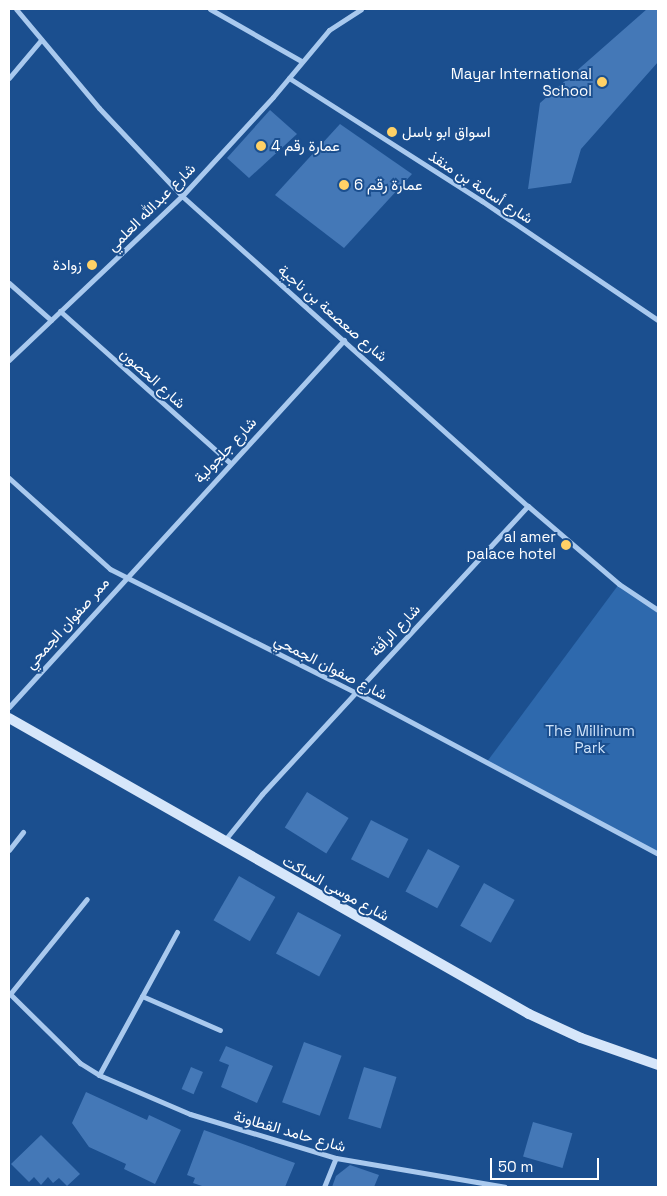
<!DOCTYPE html>
<meta charset="utf-8">
<style>
body{margin:0}
#map{position:relative;width:667px;height:1196px;overflow:hidden;background:#1b4f8f;font-family:"Space Grotesk",Vazirmatn,sans-serif}
div>[style]{position:absolute}
[style*='--x']{left:calc(var(--x)*1px);top:calc(var(--y)*1px);width:calc(var(--w)*1px);rotate:calc(var(--a)*1deg)}
.green>*{inset:0;background:#2e69ad}
.building>*{inset:0;background:#4478b7;transform-origin:0 0}
.street>*{height:5px;margin:-2.5px;padding:0 2.5px;transform-origin:2.5px;border-radius:2.5px;background:#a9c9ee}
.secondary>*{height:10px;margin:-5px;padding:0 5px;transform-origin:5px;border-radius:5px;background:#d6e6fa}
.dots>*{width:14px;height:14px;translate:-50% -50%;box-sizing:border-box;border:2px solid #1b4f8f;border-radius:50%}
span{translate:-50% -50%;white-space:nowrap;text-align:center;line-height:1.15;-webkit-text-stroke:4px #1b4f8f;paint-order:stroke}
.poi-label{font-size:15px;color:#fff}
.right{translate:-100% -50%;text-align:right}
.left{translate:0 -50%;text-align:left}
.street-label{font-size:15px;color:#fff}
.park-label{font-size:15px;color:#cfe3fa}
.frame{position:absolute;inset:0;border:10px solid #fff;pointer-events:none}
.scale{position:absolute;left:490px;top:1158px;width:109px;height:22px;box-sizing:border-box;border:2px solid #fff;border-top:0;padding-left:6px;font-size:15px;line-height:18px;white-space:nowrap;color:#fff;-webkit-text-stroke:4px #1b4f8f;paint-order:stroke}
</style>
<div id="map">
<div class="green">
<i style="clip-path:polygon(619px 584px,658px 610px,658px 854px,486px 763px)"></i>
</div>
<div class="building">
<i style="clip-path:polygon(647px 9px,658px 9px,658px 62px,581px 149px,571px 183px,528px 189px,540px 103px)"></i>
<i style="clip-path:polygon(270px 110px,297px 134px,249px 178px,227px 158px)"></i>
<i style="clip-path:polygon(340px 124px,412px 174px,344px 248px,275px 195px)"></i>
<i style="left:307px;top:792px;width:49px;height:42px;rotate:32deg"></i>
<i style="left:371px;top:820px;width:42px;height:44px;rotate:27deg"></i>
<i style="left:428px;top:849px;width:36px;height:48px;rotate:28deg"></i>
<i style="left:239px;top:876px;width:42px;height:51px;rotate:30deg"></i>
<i style="left:484px;top:883px;width:35px;height:49px;rotate:29deg"></i>
<i style="left:298px;top:912px;width:49px;height:47px;rotate:28deg"></i>
<i style="left:304px;top:1042px;width:40px;height:64px;rotate:20deg"></i>
<i style="clip-path:polygon(226px 1046px,273px 1066px,257px 1103px,221px 1087px,229px 1065px,219px 1061px)"></i>
<i style="left:191px;top:1067px;width:13px;height:24px;rotate:23deg"></i>
<i style="left:364px;top:1067px;width:34px;height:54px;rotate:17deg"></i>
<i style="clip-path:polygon(86px 1092px,147px 1120px,149px 1115px,181px 1130px,155px 1184px,124px 1169px,126px 1164px,89px 1147px,72px 1123px)"></i>
<i style="left:533px;top:1122px;width:41px;height:36px;rotate:16deg"></i>
<i style="clip-path:polygon(204px 1130px,295px 1163px,285px 1187px,205px 1187px,193px 1183px,195px 1178px,187px 1175px)"></i>
<i style="clip-path:polygon(41px 1135px,80px 1174px,67px 1186px,59px 1178px,53px 1183px,48px 1177px,41px 1185px,34px 1177px,29px 1182px,11px 1164px)"></i>
<i style="clip-path:polygon(350px 1165px,379px 1175px,374px 1187px,332px 1187px,336px 1176px)"></i>
</div>
<div class="street">
<i style="--x:16;--y:9;--w:129;--a:50"></i>
<i style="--x:99;--y:108;--w:121;--a:46.7"></i>
<i style="--x:182;--y:196;--w:465;--a:41.9"></i>
<i style="--x:528;--y:506;--w:120;--a:40.6"></i>
<i style="--x:619;--y:584;--w:47;--a:33.7"></i>
<i style="--x:210;--y:9;--w:105;--a:29.7"></i>
<i style="--x:9;--y:78;--w:50;--a:-49.9"></i>
<i style="--x:289;--y:78;--w:229;--a:32.5"></i>
<i style="--x:482;--y:201;--w:212;--a:34.1"></i>
<i style="--x:9;--y:283;--w:56;--a:41.4"></i>
<i style="--x:60;--y:311;--w:228;--a:41.8"></i>
<i style="--x:9;--y:360;--w:238;--a:-43.5"></i>
<i style="--x:182;--y:196;--w:134;--a:-47.4"></i>
<i style="--x:273;--y:97;--w:87;--a:-50.1"></i>
<i style="--x:329;--y:30;--w:38;--a:-33"></i>
<i style="--x:9;--y:478;--w:136;--a:42"></i>
<i style="--x:110;--y:569;--w:274;--a:26.7"></i>
<i style="--x:355;--y:692;--w:344;--a:28.1"></i>
<i style="--x:9;--y:707;--w:497;--a:-47.6"></i>
<i style="--x:224;--y:841;--w:60;--a:-51"></i>
<i style="--x:262;--y:794;--w:392;--a:-47.3"></i>
<i style="--x:9;--y:850;--w:23;--a:-52"></i>
<i style="--x:9;--y:993;--w:100;--a:44.6"></i>
<i style="--x:80;--y:1063;--w:22;--a:32"></i>
<i style="--x:99;--y:1075;--w:99;--a:23.2"></i>
<i style="--x:190;--y:1114;--w:152;--a:16.8"></i>
<i style="--x:336;--y:1158;--w:171;--a:9.7"></i>
<i style="--x:10;--y:994;--w:122;--a:-51"></i>
<i style="--x:142;--y:996;--w:85;--a:23.6"></i>
<i style="--x:99;--y:1075;--w:163;--a:-61.4"></i>
<i style="--x:324;--y:1187;--w:31;--a:-68"></i>
</div>
<div class="secondary">
<i style="--x:9;--y:718;--w:598;--a:29.65"></i>
<i style="--x:529;--y:1014;--w:57;--a:24.8"></i>
<i style="--x:581;--y:1038;--w:82;--a:19.3"></i>
</div>
<div class="dots">
<i style="left:602px;top:82px;background:#ffd166"></i>
<i style="left:392px;top:132px;background:#ffd166"></i>
<i style="left:261px;top:146px;background:#ffd166"></i>
<i style="left:344px;top:185px;background:#ffd166"></i>
<i style="left:92px;top:265px;background:#ffd166"></i>
<i style="left:566px;top:545px;background:#ffd166"></i>
</div>
<div class="poi-label">
<span class="right" style="left:592px;top:82px">Mayar International<br>School</span>
<span class="left" style="left:402px;top:132px">اسواق ابو باسل</span>
<span class="left" style="left:271px;top:146px">عمارة رقم 4</span>
<span class="left" style="left:354px;top:185px">عمارة رقم 6</span>
<span class="right" style="left:82px;top:265px">زوادة</span>
<span class="right" style="left:556px;top:545px">al amer<br>palace hotel</span>
</div>
<div class="street-label">
<span style="left:481px;top:187px;rotate:33deg">شارع أسامة بن منقذ</span>
<span style="left:151px;top:207px;rotate:-45deg">شارع عبدالله العلمي</span>
<span style="left:333px;top:313px;rotate:41deg">شارع صعصعة بن ناجية</span>
<span style="left:153px;top:378px;rotate:42deg">شارع الحصون</span>
<span style="left:225px;top:450px;rotate:-47deg">شارع جلجولية</span>
<span style="left:67px;top:623px;rotate:-48deg">ممر صفوان الجمحي</span>
<span style="left:395px;top:630px;rotate:-47deg">شارع الرأفة</span>
<span style="left:331px;top:667px;rotate:27deg">شارع صفوان الجمحي</span>
<span style="left:336px;top:888px;rotate:29deg">شارع موسى الساكت</span>
<span style="left:290px;top:1131px;rotate:16deg">شارع حامد القطاونة</span>
</div>
<div class="park-label">
<span style="left:590px;top:739px">The Millinum<br>Park</span>
</div>
<div class="frame"></div>
<div class="scale">50 m</div>
</div>
